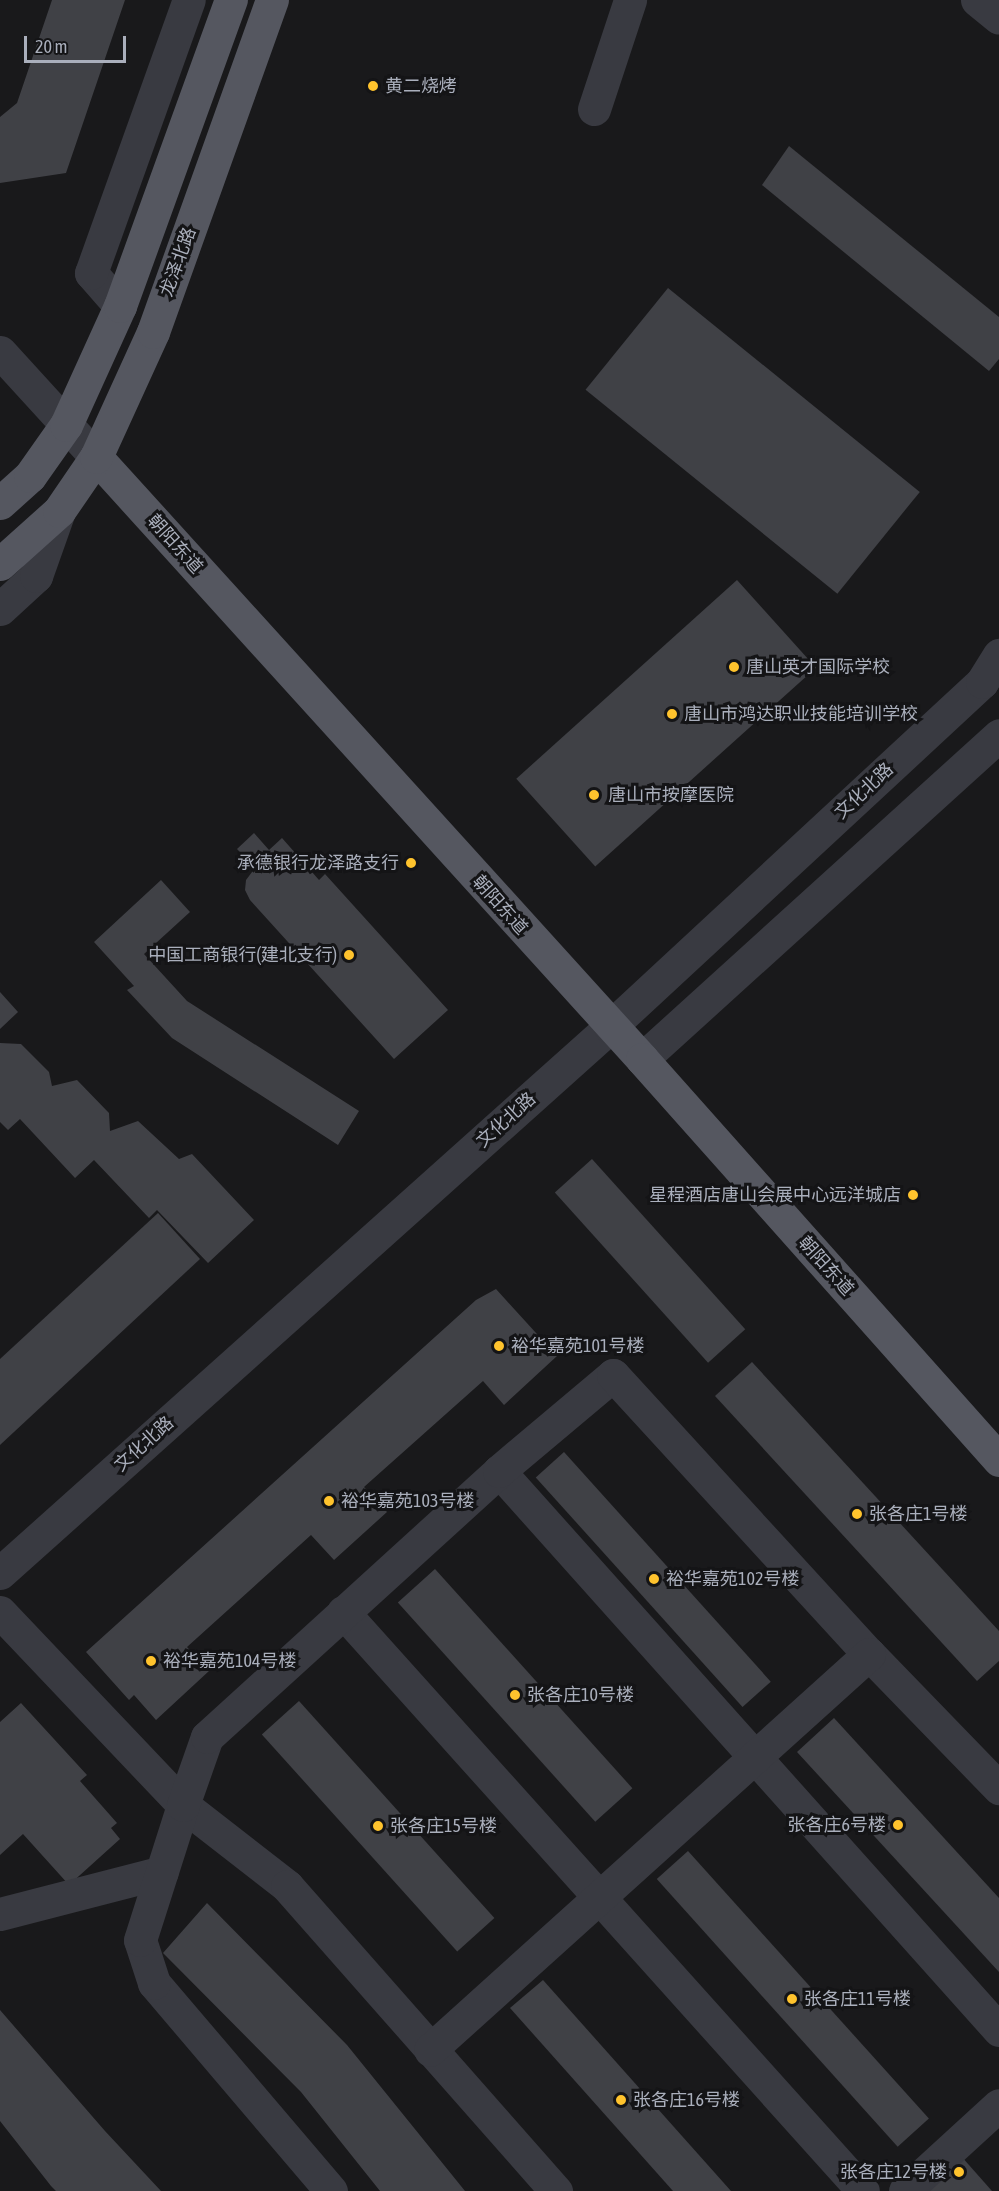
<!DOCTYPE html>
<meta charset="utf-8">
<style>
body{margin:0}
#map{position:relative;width:999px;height:2191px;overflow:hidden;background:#19191b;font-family:"Asap Condensed","Noto Sans SC",sans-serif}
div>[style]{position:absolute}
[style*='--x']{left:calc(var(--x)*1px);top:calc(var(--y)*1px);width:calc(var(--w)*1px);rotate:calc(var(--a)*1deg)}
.building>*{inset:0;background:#404146;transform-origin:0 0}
.minor>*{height:33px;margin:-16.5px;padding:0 16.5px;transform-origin:16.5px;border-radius:16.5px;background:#393a41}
.major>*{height:33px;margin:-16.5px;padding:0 16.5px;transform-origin:16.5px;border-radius:16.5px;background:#555760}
.dots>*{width:16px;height:16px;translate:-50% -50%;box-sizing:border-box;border:3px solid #141416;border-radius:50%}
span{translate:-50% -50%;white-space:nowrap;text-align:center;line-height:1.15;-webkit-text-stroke:6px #141416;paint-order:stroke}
.poi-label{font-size:18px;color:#aaafbc}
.left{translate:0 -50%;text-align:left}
.right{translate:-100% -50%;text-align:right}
.street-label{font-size:18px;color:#aaafbc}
.scale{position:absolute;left:24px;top:36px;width:102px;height:27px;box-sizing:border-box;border:3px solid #aaafbc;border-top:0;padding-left:8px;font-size:18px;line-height:21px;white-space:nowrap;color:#aaafbc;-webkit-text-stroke:4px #141416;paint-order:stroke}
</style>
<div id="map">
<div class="building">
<i style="clip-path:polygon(52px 0,125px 0,66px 173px,0 183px,0 117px,17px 103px)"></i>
<i style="clip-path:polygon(789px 146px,999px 317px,999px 359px,989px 371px,762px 185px)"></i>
<i style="left:668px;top:288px;width:324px;height:131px;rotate:39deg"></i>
<i style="left:737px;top:580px;width:118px;height:297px;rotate:48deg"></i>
<i style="clip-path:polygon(254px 833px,269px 850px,282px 838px,319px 880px,325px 874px,448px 1010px,394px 1059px,250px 900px,245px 890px,246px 880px,255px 868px,237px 849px)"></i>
<i style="clip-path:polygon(161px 880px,190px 912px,144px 954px,187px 1001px,359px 1111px,338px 1145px,172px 1038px,127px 990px,134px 986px,94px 942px)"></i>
<i style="clip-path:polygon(0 992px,18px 1012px,0 1029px)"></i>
<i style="clip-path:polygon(0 1043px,21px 1044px,49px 1072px,52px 1086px,77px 1080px,109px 1113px,110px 1131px,138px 1121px,179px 1159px,192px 1154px,254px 1220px,208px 1263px,157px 1210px,149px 1218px,94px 1160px,75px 1178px,20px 1119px,8px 1130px,0 1122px)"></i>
<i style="left:592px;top:1159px;width:229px;height:50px;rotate:48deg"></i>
<i style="clip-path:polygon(158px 1213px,200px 1259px,0 1445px,0 1359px)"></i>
<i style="clip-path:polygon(496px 1289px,557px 1356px,504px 1405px,483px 1381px,364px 1487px,387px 1512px,334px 1560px,311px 1535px,187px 1647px,209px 1671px,156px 1720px,134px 1695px,129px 1700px,86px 1652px,476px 1300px)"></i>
<i style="clip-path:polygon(752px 1362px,999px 1631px,999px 1661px,977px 1681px,715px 1396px)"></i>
<i style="left:564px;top:1452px;width:309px;height:38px;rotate:48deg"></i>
<i style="left:435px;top:1569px;width:295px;height:50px;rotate:48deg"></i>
<i style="left:299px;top:1701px;width:292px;height:50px;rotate:48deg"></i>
<i style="clip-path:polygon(21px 1703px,87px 1775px,80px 1781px,117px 1823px,111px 1828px,120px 1839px,69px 1885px,23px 1834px,0 1855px,0 1722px)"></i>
<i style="clip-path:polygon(834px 1718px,999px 1898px,999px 1972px,797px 1752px)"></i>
<i style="left:688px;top:1851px;width:360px;height:42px;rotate:48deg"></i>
<i style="clip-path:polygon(207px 1903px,347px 2045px,465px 2191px,380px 2191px,301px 2092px,163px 1953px)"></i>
<i style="clip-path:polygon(543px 1980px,731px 2191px,673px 2191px,510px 2008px)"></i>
<i style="clip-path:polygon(0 2010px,105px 2131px,161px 2191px,56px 2191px,51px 2186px,0 2121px)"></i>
<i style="clip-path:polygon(961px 2156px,992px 2191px,930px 2191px,926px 2187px)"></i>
</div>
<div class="minor">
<i style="--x:977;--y:0;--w:28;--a:39"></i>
<i style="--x:594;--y:109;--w:115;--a:-71.7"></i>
<i style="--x:120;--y:306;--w:44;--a:-131.3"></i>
<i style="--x:91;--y:273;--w:290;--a:-70.3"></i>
<i style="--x:0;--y:352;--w:142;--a:47.6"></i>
<i style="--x:0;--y:609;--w:49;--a:-42.5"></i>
<i style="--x:36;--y:576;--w:69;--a:-70.5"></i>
<i style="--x:642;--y:1059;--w:482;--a:-42.2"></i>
<i style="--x:499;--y:1471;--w:750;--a:48.19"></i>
<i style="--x:0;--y:1573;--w:819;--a:-41.83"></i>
<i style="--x:610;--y:1027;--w:507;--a:-42.84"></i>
<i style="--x:982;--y:682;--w:32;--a:-58"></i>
<i style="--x:0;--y:1612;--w:266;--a:46.5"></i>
<i style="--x:183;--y:1805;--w:132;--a:37.9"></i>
<i style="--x:287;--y:1886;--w:407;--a:48.6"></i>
<i style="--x:343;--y:1612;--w:778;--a:48.07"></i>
<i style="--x:869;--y:1654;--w:187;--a:45.9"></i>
<i style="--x:0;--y:1914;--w:167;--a:-14.5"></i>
<i style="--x:331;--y:2191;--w:273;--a:-130.4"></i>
<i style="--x:154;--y:1983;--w:45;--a:-108"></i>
<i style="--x:140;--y:1940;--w:142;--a:-72.3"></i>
<i style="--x:183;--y:1805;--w:72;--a:-70.6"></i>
<i style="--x:207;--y:1737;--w:395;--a:-42.3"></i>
<i style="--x:499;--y:1471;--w:149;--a:-40.1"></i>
<i style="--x:613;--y:1375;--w:379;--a:47.5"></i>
<i style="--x:869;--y:1654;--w:591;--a:137.95"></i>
<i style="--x:905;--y:2191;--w:127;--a:-42.5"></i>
</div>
<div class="major">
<i style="--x:96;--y:457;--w:813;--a:47.79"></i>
<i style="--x:642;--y:1059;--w:537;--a:48.32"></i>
<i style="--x:0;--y:503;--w:40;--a:-42"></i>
<i style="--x:30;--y:476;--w:62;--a:-54.8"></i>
<i style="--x:66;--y:425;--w:131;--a:-65.6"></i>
<i style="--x:120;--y:306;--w:326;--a:-70.1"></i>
<i style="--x:0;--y:564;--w:79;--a:-41.9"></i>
<i style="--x:59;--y:511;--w:65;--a:-55.6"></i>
<i style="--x:96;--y:457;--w:137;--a:-65.5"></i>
<i style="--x:153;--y:332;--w:353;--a:-70.3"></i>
</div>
<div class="dots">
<i style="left:373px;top:86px;background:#ffc32d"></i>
<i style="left:734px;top:667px;background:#ffc32d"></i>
<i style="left:672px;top:714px;background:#ffc32d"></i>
<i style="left:594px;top:795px;background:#ffc32d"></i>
<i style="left:411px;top:863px;background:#ffc32d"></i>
<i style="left:349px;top:955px;background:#ffc32d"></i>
<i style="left:913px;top:1195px;background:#ffc32d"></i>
<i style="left:499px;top:1346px;background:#ffc32d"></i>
<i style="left:329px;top:1501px;background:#ffc32d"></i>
<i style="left:857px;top:1514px;background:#ffc32d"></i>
<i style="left:654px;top:1579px;background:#ffc32d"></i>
<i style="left:151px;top:1661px;background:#ffc32d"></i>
<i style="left:515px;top:1695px;background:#ffc32d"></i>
<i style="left:898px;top:1825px;background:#ffc32d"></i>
<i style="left:378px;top:1826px;background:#ffc32d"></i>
<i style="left:792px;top:1999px;background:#ffc32d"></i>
<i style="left:621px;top:2100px;background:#ffc32d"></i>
<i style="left:959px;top:2172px;background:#ffc32d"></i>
</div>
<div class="poi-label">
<span class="left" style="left:385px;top:86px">黄二烧烤</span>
<span class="left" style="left:746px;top:667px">唐山英才国际学校</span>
<span class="left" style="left:684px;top:714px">唐山市鸿达职业技能培训学校</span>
<span class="left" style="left:608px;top:795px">唐山市按摩医院</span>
<span class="right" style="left:399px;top:863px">承德银行龙泽路支行</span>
<span class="right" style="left:337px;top:955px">中国工商银行(建北支行)</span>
<span class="right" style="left:901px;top:1195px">星程酒店唐山会展中心远洋城店</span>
<span class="left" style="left:511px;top:1346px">裕华嘉苑101号楼</span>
<span class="left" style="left:341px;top:1501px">裕华嘉苑103号楼</span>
<span class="left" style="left:869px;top:1514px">张各庄1号楼</span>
<span class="left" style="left:666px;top:1579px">裕华嘉苑102号楼</span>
<span class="left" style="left:163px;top:1661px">裕华嘉苑104号楼</span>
<span class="left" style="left:527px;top:1695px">张各庄10号楼</span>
<span class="right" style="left:886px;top:1825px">张各庄6号楼</span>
<span class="left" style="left:390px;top:1826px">张各庄15号楼</span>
<span class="left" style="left:804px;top:1999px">张各庄11号楼</span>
<span class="left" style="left:633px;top:2100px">张各庄16号楼</span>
<span class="right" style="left:947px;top:2172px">张各庄12号楼</span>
</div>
<div class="street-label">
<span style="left:178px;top:262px;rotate:-70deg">龙泽北路</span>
<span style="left:175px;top:544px;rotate:48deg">朝阳东道</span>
<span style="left:864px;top:791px;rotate:-43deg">文化北路</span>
<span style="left:500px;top:905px;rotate:48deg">朝阳东道</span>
<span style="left:506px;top:1120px;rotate:-42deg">文化北路</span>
<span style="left:826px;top:1266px;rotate:48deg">朝阳东道</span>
<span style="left:144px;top:1444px;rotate:-42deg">文化北路</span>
</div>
<div class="scale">20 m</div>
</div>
